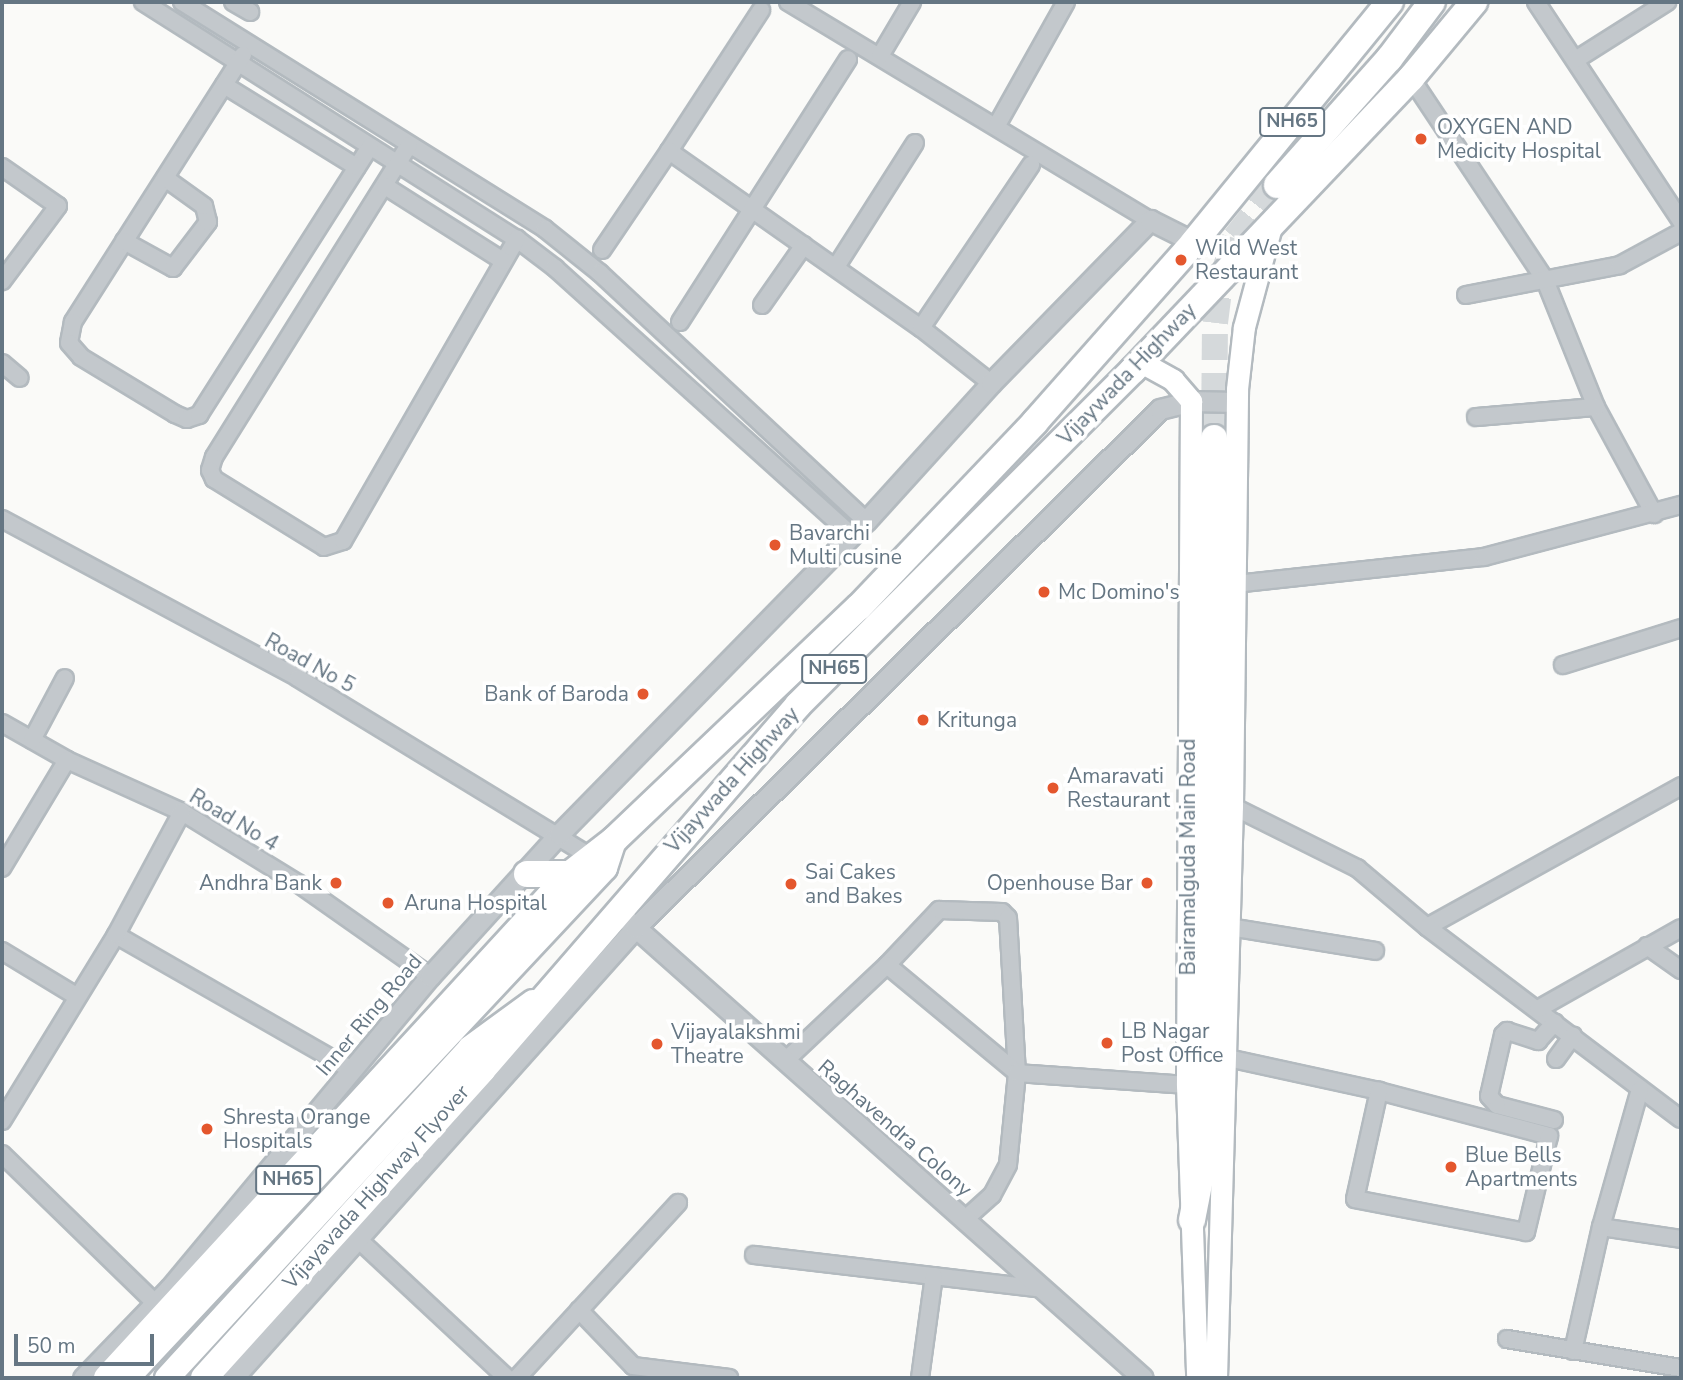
<!DOCTYPE html>
<style>
body{margin:0}
#map{position:relative;width:1683px;height:1380px;overflow:hidden;background:#fafaf8;font-family:"Nunito Sans",sans-serif}
div>[style]{position:absolute}
[style*='--x']{left:calc(var(--x)*1px);top:calc(var(--y)*1px);width:calc(var(--w)*1px);rotate:calc(var(--a)*1deg)}
.trunk-tunnel>*{height:26px;margin-top:-13px;transform-origin:0;background:repeating-linear-gradient(90deg,#d5d9db 0 26px,transparent 0 39px)}
.roads{filter:drop-shadow(2px 0 #b3babf) drop-shadow(-2px 0 #b3babf) drop-shadow(0 2px #b3babf) drop-shadow(0 -2px #b3babf)}
.minor>*{height:16px;margin:-8px;padding:0 8px;transform-origin:8px;border-radius:8px;background:#c3c8cc}
.tertiary>*{height:19px;margin:-9.5px;padding:0 9.5px;transform-origin:9.5px;border-radius:9.5px;background:#c3c8cc}
.secondary>*{height:21px;margin:-10.5px;padding:0 10.5px;transform-origin:10.5px;border-radius:10.5px;background:#fff}
.primary>*{height:24px;margin:-12px;padding:0 12px;transform-origin:12px;border-radius:12px;background:#fff}
.trunk>*{height:26px;margin:-13px;padding:0 13px;transform-origin:13px;border-radius:13px;background:#fff}
.dots>*{width:19px;height:19px;translate:-50% -50%;box-sizing:border-box;border:4px solid #fff;border-radius:50%}
span{translate:-50% -50%;white-space:nowrap;text-align:center;line-height:1.15;-webkit-text-stroke:7px #fff;paint-order:stroke}
.shield-label span{padding:2px 5px;background:#fff;border:2px solid;border-radius:5px;-webkit-text-stroke-width:0}
.shield-label{font-size:19px;color:#657683;font-weight:700}
.poi-label{font-size:21px;color:#657683}
.left{translate:0 -50%;text-align:left}
.right{translate:-100% -50%;text-align:right}
.street-label{font-size:21px;color:#657683}
.frame{position:absolute;inset:0;border:4px solid #657683;pointer-events:none}
.scale{position:absolute;left:14px;top:1334px;width:140px;height:32px;box-sizing:border-box;border:4px solid #657683;border-top:0;padding-left:9px;font-size:21px;line-height:24px;white-space:nowrap;color:#657683;-webkit-text-stroke:5px #fff;paint-order:stroke}
</style>
<div id="map">
<div class="trunk-tunnel">
<i style="--x:1214;--y:438;--w:115;--a:-89.5"></i>
<i style="--x:1215;--y:323;--w:38;--a:-83"></i>
<i style="--x:1220;--y:285;--w:49;--a:-72.3"></i>
<i style="--x:1235;--y:238;--w:68;--a:-51.6"></i>
</div>
<div class="roads">
<div class="minor">
<i style="--x:143;--y:2;--w:443;--a:32.4"></i>
<i style="--x:517;--y:239;--w:48;--a:37.3"></i>
<i style="--x:555;--y:268;--w:399;--a:42"></i>
<i style="--x:182;--y:2;--w:428;--a:32"></i>
<i style="--x:545;--y:229;--w:70;--a:38.7"></i>
<i style="--x:600;--y:273;--w:364;--a:43"></i>
<i style="--x:233;--y:2;--w:20;--a:30"></i>
<i style="--x:788;--y:2;--w:423;--a:31.1"></i>
<i style="--x:1536;--y:2;--w:263;--a:56.5"></i>
<i style="--x:761;--y:10;--w:168;--a:123.1"></i>
<i style="--x:669;--y:151;--w:308;--a:35.1"></i>
<i style="--x:921;--y:328;--w:89;--a:38.2"></i>
<i style="--x:243;--y:55;--w:317;--a:122.5"></i>
<i style="--x:73;--y:322;--w:21;--a:101"></i>
<i style="--x:69;--y:343;--w:18;--a:49"></i>
<i style="--x:81;--y:357;--w:110;--a:31.2"></i>
<i style="--x:175;--y:414;--w:13;--a:23"></i>
<i style="--x:187;--y:419;--w:13;--a:-18"></i>
<i style="--x:199;--y:415;--w:318;--a:-57.5"></i>
<i style="--x:880;--y:56;--w:63;--a:-59.3"></i>
<i style="--x:1577;--y:59;--w:107;--a:-32.3"></i>
<i style="--x:1411;--y:78;--w:242;--a:56.4"></i>
<i style="--x:1545;--y:280;--w:137;--a:68.1"></i>
<i style="--x:1596;--y:407;--w:122;--a:61.5"></i>
<i style="--x:224;--y:85;--w:156;--a:31.7"></i>
<i style="--x:997;--y:125;--w:141;--a:-60.7"></i>
<i style="--x:409;--y:145;--w:368;--a:122"></i>
<i style="--x:214;--y:457;--w:14;--a:107"></i>
<i style="--x:210;--y:470;--w:10;--a:66"></i>
<i style="--x:214;--y:479;--w:129;--a:31.7"></i>
<i style="--x:324;--y:547;--w:20;--a:-18"></i>
<i style="--x:343;--y:541;--w:349;--a:-60.1"></i>
<i style="--x:2;--y:167;--w:68;--a:34.9"></i>
<i style="--x:58;--y:206;--w:94;--a:126.7"></i>
<i style="--x:385;--y:186;--w:140;--a:32.4"></i>
<i style="--x:124;--y:241;--w:56;--a:28.9"></i>
<i style="--x:173;--y:268;--w:58;--a:-52.7"></i>
<i style="--x:208;--y:222;--w:16;--a:-104"></i>
<i style="--x:204;--y:206;--w:48;--a:-144.3"></i>
<i style="--x:602;--y:250;--w:120;--a:-55.9"></i>
<i style="--x:836;--y:267;--w:147;--a:-57.5"></i>
<i style="--x:1466;--y:295;--w:157;--a:-11"></i>
<i style="--x:1620;--y:265;--w:69;--a:-28.4"></i>
<i style="--x:762;--y:305;--w:73;--a:-55"></i>
<i style="--x:680;--y:322;--w:312;--a:-57.4"></i>
<i style="--x:921;--y:328;--w:197;--a:-56"></i>
<i style="--x:2;--y:363;--w:23;--a:40"></i>
<i style="--x:1476;--y:417;--w:120;--a:-4.8"></i>
<i style="--x:2;--y:519;--w:336;--a:28.2"></i>
<i style="--x:298;--y:678;--w:342;--a:31.4"></i>
<i style="--x:1235;--y:584;--w:250;--a:-6.2"></i>
<i style="--x:1484;--y:557;--w:204;--a:-14.8"></i>
<i style="--x:1563;--y:665;--w:124;--a:-17.4"></i>
<i style="--x:2;--y:723;--w:75;--a:29.6"></i>
<i style="--x:67;--y:760;--w:126;--a:24.3"></i>
<i style="--x:182;--y:812;--w:137;--a:31.6"></i>
<i style="--x:299;--y:884;--w:160;--a:35.1"></i>
<i style="--x:32;--y:740;--w:70;--a:-62"></i>
<i style="--x:1232;--y:806;--w:140;--a:26.4"></i>
<i style="--x:1357;--y:868;--w:92;--a:40.1"></i>
<i style="--x:1427;--y:927;--w:291;--a:-29"></i>
<i style="--x:2;--y:868;--w:126;--a:-59"></i>
<i style="--x:1229;--y:927;--w:148;--a:9.3"></i>
<i style="--x:1427;--y:927;--w:318;--a:37.1"></i>
<i style="--x:116;--y:935;--w:272;--a:29.8"></i>
<i style="--x:1647;--y:946;--w:42;--a:35.2"></i>
<i style="--x:2;--y:951;--w:87;--a:31.3"></i>
<i style="--x:887;--y:965;--w:76;--a:-46.6"></i>
<i style="--x:939;--y:910;--w:63;--a:1.8"></i>
<i style="--x:1002;--y:912;--w:8;--a:45"></i>
<i style="--x:1008;--y:918;--w:155;--a:86.7"></i>
<i style="--x:1017;--y:1073;--w:92;--a:95.6"></i>
<i style="--x:1008;--y:1165;--w:34;--a:118"></i>
<i style="--x:992;--y:1195;--w:38;--a:138"></i>
<i style="--x:1538;--y:1009;--w:164;--a:-29.5"></i>
<i style="--x:1223;--y:1057;--w:160;--a:12.3"></i>
<i style="--x:1379;--y:1091;--w:176;--a:14.8"></i>
<i style="--x:1549;--y:1136;--w:99;--a:103.5"></i>
<i style="--x:1526;--y:1232;--w:174;--a:-169.1"></i>
<i style="--x:1355;--y:1199;--w:111;--a:-77.5"></i>
<i style="--x:1556;--y:1059;--w:29;--a:-54"></i>
<i style="--x:785;--y:1061;--w:140;--a:-43.3"></i>
<i style="--x:887;--y:965;--w:169;--a:39.7"></i>
<i style="--x:1017;--y:1073;--w:170;--a:4"></i>
<i style="--x:1554;--y:1120;--w:59;--a:-165.3"></i>
<i style="--x:1497;--y:1105;--w:12;--a:-132"></i>
<i style="--x:1489;--y:1096;--w:63;--a:-77.1"></i>
<i style="--x:1503;--y:1035;--w:6;--a:-45"></i>
<i style="--x:1507;--y:1031;--w:33;--a:18"></i>
<i style="--x:1538;--y:1041;--w:25;--a:-48"></i>
<i style="--x:2;--y:1121;--w:218;--a:-58.5"></i>
<i style="--x:116;--y:935;--w:140;--a:-61.8"></i>
<i style="--x:2;--y:1154;--w:214;--a:44.2"></i>
<i style="--x:1601;--y:1227;--w:81;--a:8.5"></i>
<i style="--x:358;--y:1239;--w:204;--a:43"></i>
<i style="--x:754;--y:1255;--w:291;--a:6.7"></i>
<i style="--x:579;--y:1310;--w:78;--a:46"></i>
<i style="--x:633;--y:1366;--w:97;--a:7.1"></i>
<i style="--x:1507;--y:1339;--w:176;--a:9.5"></i>
<i style="--x:1573;--y:1351;--w:127;--a:-77.3"></i>
<i style="--x:1601;--y:1227;--w:143;--a:-74.2"></i>
<i style="--x:517;--y:1378;--w:238;--a:-47.4"></i>
<i style="--x:920;--y:1378;--w:103;--a:-82.2"></i>
</div>
<div class="tertiary">
<i style="--x:626;--y:919;--w:691;--a:41.6"></i>
<i style="--x:83;--y:1378;--w:125;--a:-46"></i>
<i style="--x:170;--y:1288;--w:406;--a:-50.2"></i>
<i style="--x:430;--y:976;--w:192;--a:-47.7"></i>
<i style="--x:559;--y:834;--w:438;--a:-45.6"></i>
<i style="--x:866;--y:521;--w:186;--a:-47.8"></i>
<i style="--x:991;--y:383;--w:228;--a:-45.7"></i>
<i style="--x:1150;--y:220;--w:49;--a:26.6"></i>
<i style="--x:233;--y:1378;--w:603;--a:-48.22"></i>
<i style="--x:635;--y:928;--w:738;--a:-44.67"></i>
<i style="--x:1160;--y:409;--w:32;--a:-14"></i>
<i style="--x:1191;--y:401;--w:45;--a:1.3"></i>
</div>
<div class="secondary">
<i style="--x:1141;--y:362;--w:37;--a:29"></i>
<i style="--x:1173;--y:380;--w:28;--a:49"></i>
<i style="--x:1191;--y:401;--w:684;--a:90.34"></i>
<i style="--x:1187;--y:1085;--w:293;--a:88"></i>
<i style="--x:1216;--y:1378;--w:572;--a:-88.4"></i>
<i style="--x:1232;--y:806;--w:417;--a:-89.3"></i>
<i style="--x:1237;--y:389;--w:62;--a:-83.6"></i>
<i style="--x:1244;--y:327;--w:105;--a:-75"></i>
</div>
<div class="primary">
<i style="--x:127;--y:1378;--w:699;--a:-46.86"></i>
<i style="--x:605;--y:868;--w:29;--a:-72"></i>
<i style="--x:167;--y:1378;--w:448;--a:-47.4"></i>
<i style="--x:470;--y:1048;--w:78;--a:-36.1"></i>
</div>
<div class="trunk">
<i style="--x:1277;--y:185;--w:169;--a:-48.4"></i>
<i style="--x:1389;--y:59;--w:71;--a:-53"></i>
<i style="--x:527;--y:874;--w:43;--a:0"></i>
<i style="--x:1192;--y:1220;--w:73;--a:-79"></i>
<i style="--x:1206;--y:1148;--w:710;--a:-89.35"></i>
<i style="--x:107;--y:1378;--w:684;--a:-47.43"></i>
<i style="--x:570;--y:874;--w:56;--a:-37.7"></i>
<i style="--x:614;--y:840;--w:338;--a:-43.6"></i>
<i style="--x:859;--y:607;--w:255;--a:-46.4"></i>
<i style="--x:1035;--y:422;--w:240;--a:-48.5"></i>
<i style="--x:1194;--y:242;--w:310;--a:-50.8"></i>
<i style="--x:204;--y:1378;--w:415;--a:-47.9"></i>
<i style="--x:482;--y:1070;--w:483;--a:-49.1"></i>
<i style="--x:798;--y:705;--w:474;--a:-45"></i>
<i style="--x:1133;--y:370;--w:403;--a:-46.4"></i>
<i style="--x:1411;--y:78;--w:99;--a:-50.3"></i>
</div>
</div>
<div class="dots">
<i style="left:1421px;top:139px;background:#e4572e"></i>
<i style="left:1181px;top:260px;background:#e4572e"></i>
<i style="left:775px;top:545px;background:#e4572e"></i>
<i style="left:1044px;top:592px;background:#e4572e"></i>
<i style="left:643px;top:694px;background:#e4572e"></i>
<i style="left:923px;top:720px;background:#e4572e"></i>
<i style="left:1053px;top:788px;background:#e4572e"></i>
<i style="left:336px;top:883px;background:#e4572e"></i>
<i style="left:1147px;top:883px;background:#e4572e"></i>
<i style="left:791px;top:884px;background:#e4572e"></i>
<i style="left:388px;top:903px;background:#e4572e"></i>
<i style="left:1107px;top:1043px;background:#e4572e"></i>
<i style="left:657px;top:1044px;background:#e4572e"></i>
<i style="left:207px;top:1129px;background:#e4572e"></i>
<i style="left:1451px;top:1167px;background:#e4572e"></i>
</div>
<div class="shield-label">
<span style="left:1292px;top:122px">NH65</span>
<span style="left:834px;top:669px">NH65</span>
<span style="left:288px;top:1180px">NH65</span>
</div>
<div class="poi-label">
<span class="left" style="left:1437px;top:139px">OXYGEN AND<br>Medicity Hospital</span>
<span class="left" style="left:1195px;top:260px">Wild West<br>Restaurant</span>
<span class="left" style="left:789px;top:545px">Bavarchi<br>Multi cusine</span>
<span class="left" style="left:1058px;top:592px">Mc Domino's</span>
<span class="right" style="left:629px;top:694px">Bank of Baroda</span>
<span class="left" style="left:937px;top:720px">Kritunga</span>
<span class="left" style="left:1067px;top:788px">Amaravati<br>Restaurant</span>
<span class="left" style="left:805px;top:884px">Sai Cakes<br>and Bakes</span>
<span class="right" style="left:322px;top:883px">Andhra Bank</span>
<span class="right" style="left:1133px;top:883px">Openhouse Bar</span>
<span class="left" style="left:404px;top:903px">Aruna Hospital</span>
<span class="left" style="left:1121px;top:1043px">LB Nagar<br>Post Office</span>
<span class="left" style="left:671px;top:1044px">Vijayalakshmi<br>Theatre</span>
<span class="left" style="left:223px;top:1129px">Shresta Orange<br>Hospitals</span>
<span class="left" style="left:1465px;top:1167px">Blue Bells<br>Apartments</span>
</div>
<div class="street-label">
<span style="left:1127px;top:374px;rotate:-46deg">Vijaywada Highway</span>
<span style="left:310px;top:663px;rotate:29deg">Road No 5</span>
<span style="left:732px;top:780px;rotate:-48deg">Vijaywada Highway</span>
<span style="left:234px;top:820px;rotate:31deg">Road No 4</span>
<span style="left:1188px;top:857px;rotate:-90deg">Bairamalguda Main Road</span>
<span style="left:369px;top:1015px;rotate:-50deg">Inner Ring Road</span>
<span style="left:895px;top:1128px;rotate:41deg">Raghavendra Colony</span>
<span style="left:376px;top:1187px;rotate:-48deg">Vijayavada Highway Flyover</span>
</div>
<div class="frame"></div>
<div class="scale">50 m</div>
</div>
